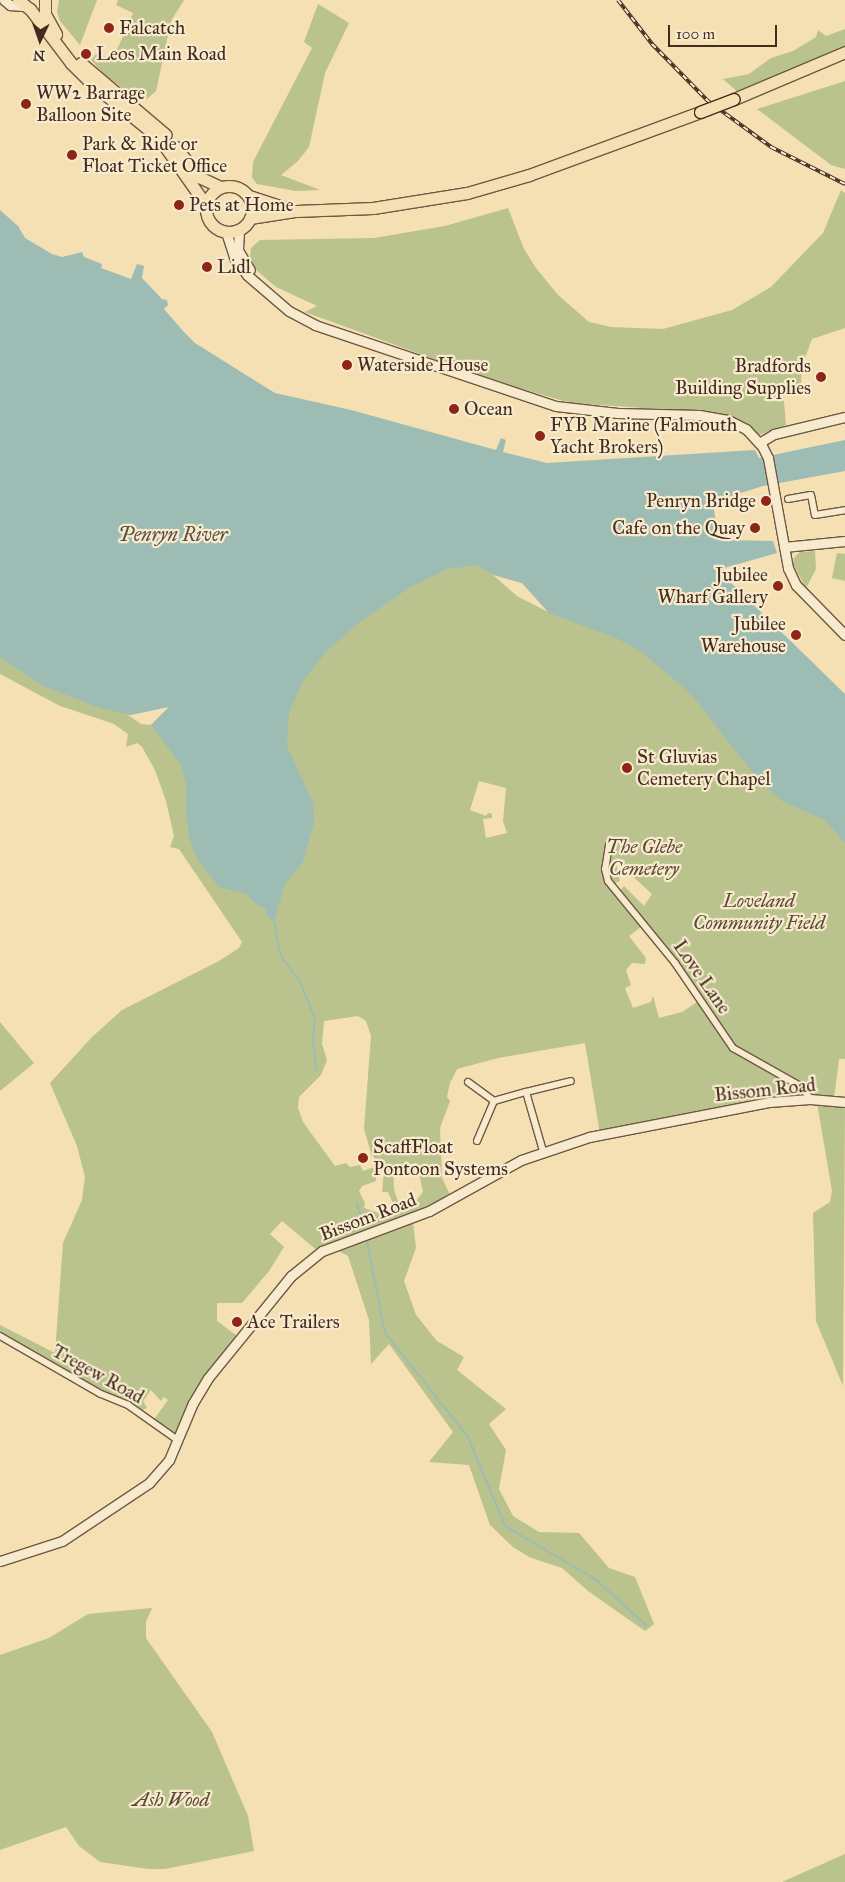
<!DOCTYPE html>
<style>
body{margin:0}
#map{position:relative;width:845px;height:1882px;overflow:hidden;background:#f4e0b2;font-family:"IM FELL Great Primer",serif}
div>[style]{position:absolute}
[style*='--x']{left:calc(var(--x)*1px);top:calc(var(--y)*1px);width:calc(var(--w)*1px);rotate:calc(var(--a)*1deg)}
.green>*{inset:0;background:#bac28d}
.water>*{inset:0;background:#9dbcb3}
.stream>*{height:2px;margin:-1px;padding:0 1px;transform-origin:1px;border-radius:1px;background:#9dbcb3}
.roads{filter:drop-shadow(1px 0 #6e5845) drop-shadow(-1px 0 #6e5845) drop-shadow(0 1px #6e5845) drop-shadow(0 -1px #6e5845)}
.street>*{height:6px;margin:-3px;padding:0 3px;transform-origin:3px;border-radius:3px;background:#f8ebcd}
.secondary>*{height:9px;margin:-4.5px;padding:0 4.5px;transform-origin:4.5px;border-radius:4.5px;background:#f8ebcd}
.highway>*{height:11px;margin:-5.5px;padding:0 5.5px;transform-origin:5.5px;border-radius:5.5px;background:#f4e0b2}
.highway>.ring{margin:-5.5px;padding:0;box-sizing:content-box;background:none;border:11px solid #f4e0b2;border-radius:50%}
.rail>*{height:4px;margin-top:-2px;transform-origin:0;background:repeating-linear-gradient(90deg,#f8ebcd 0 5.5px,#422b21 0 11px);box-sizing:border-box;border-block:1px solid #422b21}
.bridges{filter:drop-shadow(1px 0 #422b21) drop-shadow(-1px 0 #422b21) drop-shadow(0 1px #422b21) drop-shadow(0 -1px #422b21)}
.highway-bridge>*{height:11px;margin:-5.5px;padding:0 5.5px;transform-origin:5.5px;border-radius:5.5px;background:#f4e0b2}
.dots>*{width:14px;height:14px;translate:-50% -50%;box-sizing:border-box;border:2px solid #f8ebcd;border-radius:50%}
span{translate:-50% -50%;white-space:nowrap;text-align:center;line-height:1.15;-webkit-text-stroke:4.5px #f8ebcd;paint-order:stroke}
.poi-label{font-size:19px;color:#422b21}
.left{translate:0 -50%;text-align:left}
.right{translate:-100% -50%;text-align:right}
.park-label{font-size:19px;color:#5a4937;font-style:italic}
.street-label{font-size:19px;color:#422b21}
.water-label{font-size:20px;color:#594f46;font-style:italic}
.north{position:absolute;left:15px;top:15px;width:50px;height:50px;-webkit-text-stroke:4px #f8ebcd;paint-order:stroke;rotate:183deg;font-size:14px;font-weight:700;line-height:20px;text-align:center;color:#422b21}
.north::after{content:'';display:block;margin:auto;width:18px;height:22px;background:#422b21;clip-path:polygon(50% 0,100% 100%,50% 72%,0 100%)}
.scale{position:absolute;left:668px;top:25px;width:109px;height:22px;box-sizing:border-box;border:2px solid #422b21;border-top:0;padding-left:6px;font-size:15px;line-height:18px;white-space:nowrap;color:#422b21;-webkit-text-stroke:4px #f8ebcd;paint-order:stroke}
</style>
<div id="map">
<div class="green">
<i style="clip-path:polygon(59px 0,97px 0,80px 45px,60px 21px,57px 12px)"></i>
<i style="clip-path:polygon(118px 0,184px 0,171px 21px,156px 91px,147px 99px,136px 98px,104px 74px,91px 60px,96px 54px,113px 59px,133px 13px,116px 5px)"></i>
<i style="clip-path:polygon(318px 4px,349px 23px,325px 73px,309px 147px,298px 161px,281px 175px,320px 190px,296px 191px,257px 184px,252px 178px,253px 162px,312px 48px,304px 42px)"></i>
<i style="clip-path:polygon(845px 29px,845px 50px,741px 95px,723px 79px,749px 74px,771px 58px,793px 51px,816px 37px,818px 30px,826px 36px)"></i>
<i style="clip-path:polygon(845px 81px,845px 169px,831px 165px,757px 109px)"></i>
<i style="clip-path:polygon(841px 190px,845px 193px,845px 328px,812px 339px,802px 366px,801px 383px,783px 389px,786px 425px,759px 435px,741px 421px,718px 413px,571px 403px,491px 380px,305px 312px,317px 306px,276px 287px,255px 269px,250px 258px,251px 248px,260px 240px,374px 238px,445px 226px,508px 208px,524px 249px,536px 268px,558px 295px,589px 322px,611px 327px,663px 329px,732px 310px,771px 287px,823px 233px)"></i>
<i style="clip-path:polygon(evenodd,0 403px,238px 596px,678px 536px,845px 728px,845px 1059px,839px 1059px,834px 1099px,809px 1095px,827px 1065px,809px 1094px,600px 1134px,585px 1043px,498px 1058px,457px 1069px,450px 1083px,447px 1097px,450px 1101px,440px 1128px,442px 1178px,452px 1199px,319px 1252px,282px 1221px,270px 1234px,284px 1247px,269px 1271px,242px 1303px,217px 1303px,217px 1321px,240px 1338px,215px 1368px,179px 1440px,152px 1422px,168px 1400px,164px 1397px,161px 1401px,151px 1390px,143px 1401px,147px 1408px,138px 1412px,0 1336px,0 1325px,55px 1353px,63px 1243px,82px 1200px,85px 1177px,77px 1146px,50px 1083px,92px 1037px,122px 1010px,219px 961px,239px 948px,242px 942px,179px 849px,170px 847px,174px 836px,166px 801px,155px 770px,142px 747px,137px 743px,126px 747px,128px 734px,114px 724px,60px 706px,0 674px,0 403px,493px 575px,522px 583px,548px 612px,517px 596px,493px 575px,0 403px,166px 707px,169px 707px,151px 725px,141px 724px,128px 715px,166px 707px,0 403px,479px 781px,506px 788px,503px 821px,507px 833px,486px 838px,483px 819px,492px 818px,492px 814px,488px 813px,486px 816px,470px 810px,479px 781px,0 403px,615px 860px,652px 894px,644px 906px,624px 886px,619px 892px,675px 962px,700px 1000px,682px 1012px,659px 1018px,653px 996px,651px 1002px,633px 1008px,625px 988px,631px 985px,626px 970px,632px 963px,645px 964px,646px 958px,629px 936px,645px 924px,613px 884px,620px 881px,615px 860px,0 403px,358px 1016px,366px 1021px,371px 1036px,364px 1129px,371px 1153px,384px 1172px,382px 1192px,388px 1192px,393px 1203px,394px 1212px,385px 1215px,364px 1208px,365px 1203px,359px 1191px,362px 1186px,376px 1181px,375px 1167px,363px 1171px,360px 1165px,350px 1167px,346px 1163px,335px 1166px,303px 1122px,298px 1108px,299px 1097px,321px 1075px,327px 1060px,322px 1044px,324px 1021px,358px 1016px,0 403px,417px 1163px,423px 1192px,410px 1208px,400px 1208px,394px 1189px,393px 1167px,417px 1163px)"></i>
<i style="clip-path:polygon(815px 551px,816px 569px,806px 588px,793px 564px,794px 558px,800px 552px)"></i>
<i style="clip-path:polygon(837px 553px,845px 554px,845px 581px,832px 578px)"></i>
<i style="clip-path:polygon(0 1022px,34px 1063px,0 1091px)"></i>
<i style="clip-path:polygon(817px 1103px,845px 1107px,843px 1386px,816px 1321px,813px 1213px,830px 1202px,832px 1191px)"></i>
<i style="clip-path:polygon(413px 1222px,416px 1248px,404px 1281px,416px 1315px,437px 1341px,464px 1357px,457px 1370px,506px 1409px,489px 1424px,506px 1450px,499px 1489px,513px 1516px,539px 1532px,579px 1533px,609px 1568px,635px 1577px,654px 1624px,645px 1631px,588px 1591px,562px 1568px,529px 1557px,513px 1547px,490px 1525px,469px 1465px,429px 1462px,453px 1432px,389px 1344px,371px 1364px,369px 1320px,348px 1256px,335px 1249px)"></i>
<i style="clip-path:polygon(152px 1608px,146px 1622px,146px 1638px,212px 1732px,248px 1816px,254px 1851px,165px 1869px,148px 1869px,100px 1862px,79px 1846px,66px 1827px,0 1850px,0 1655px,49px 1638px,88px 1614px)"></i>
<i style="clip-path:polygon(845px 1854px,845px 1882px,782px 1882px)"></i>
</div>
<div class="water">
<i style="clip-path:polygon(0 210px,18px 226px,25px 238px,52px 254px,62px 257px,82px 252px,84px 257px,102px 264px,101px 268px,131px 279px,137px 264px,144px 266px,142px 278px,162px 299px,167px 300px,168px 305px,164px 309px,183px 331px,195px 343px,275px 393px,351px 410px,496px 450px,501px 438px,506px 440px,503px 452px,547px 463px,755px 450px,759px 458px,845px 440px,845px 471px,763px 486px,715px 501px,713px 504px,719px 540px,773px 541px,777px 553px,724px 568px,724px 576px,845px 694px,845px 843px,825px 820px,782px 801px,759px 781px,691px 694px,639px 650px,616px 638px,549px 613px,522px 583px,492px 574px,478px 565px,447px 569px,409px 588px,361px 621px,326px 652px,303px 681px,289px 712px,287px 746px,313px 803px,314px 823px,303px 862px,285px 884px,274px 921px,267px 916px,265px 907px,257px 905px,247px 894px,219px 887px,196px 857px,190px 840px,186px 818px,186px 782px,181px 765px,151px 725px,169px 707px,131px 715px,100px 708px,43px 686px,0 657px)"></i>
</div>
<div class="stream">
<i style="--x:274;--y:921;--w:36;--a:79"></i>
<i style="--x:281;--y:956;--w:34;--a:54"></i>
<i style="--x:301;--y:984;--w:37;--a:68"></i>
<i style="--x:315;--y:1018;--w:19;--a:96"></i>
<i style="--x:313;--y:1037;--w:33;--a:85"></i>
<i style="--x:357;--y:1203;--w:31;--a:75"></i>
<i style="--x:366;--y:1237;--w:98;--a:78.8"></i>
<i style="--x:385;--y:1333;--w:133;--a:51.4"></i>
<i style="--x:468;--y:1437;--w:96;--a:67.4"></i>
<i style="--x:505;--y:1526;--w:104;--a:30.5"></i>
<i style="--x:595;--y:1579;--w:69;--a:42"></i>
</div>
<div class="roads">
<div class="street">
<i style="--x:788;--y:499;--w:23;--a:-10"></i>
<i style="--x:811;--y:495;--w:20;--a:79"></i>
<i style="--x:815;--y:515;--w:30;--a:-9"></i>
<i style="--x:609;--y:845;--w:24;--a:99"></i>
<i style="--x:605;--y:869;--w:12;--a:76"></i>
<i style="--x:608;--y:881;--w:106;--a:50.7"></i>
<i style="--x:675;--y:963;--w:103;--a:55.7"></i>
<i style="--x:733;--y:1048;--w:79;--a:29.5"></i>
<i style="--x:802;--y:1087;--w:14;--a:56"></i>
<i style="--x:468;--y:1082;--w:32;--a:36"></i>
<i style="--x:526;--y:1092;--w:46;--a:-13.7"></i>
<i style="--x:477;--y:1141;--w:43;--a:-67"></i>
<i style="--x:494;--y:1101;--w:33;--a:-16"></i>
<i style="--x:526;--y:1092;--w:61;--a:73.9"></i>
<i style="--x:0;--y:1336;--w:116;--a:29.9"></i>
<i style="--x:101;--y:1394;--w:29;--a:22"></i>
<i style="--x:128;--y:1405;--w:62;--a:35.2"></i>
</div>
<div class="secondary">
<i style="--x:4;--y:0;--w:8;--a:40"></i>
<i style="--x:10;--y:5;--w:13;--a:4"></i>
<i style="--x:239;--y:230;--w:20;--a:93"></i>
<i style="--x:238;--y:250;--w:23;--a:59"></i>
<i style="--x:226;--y:232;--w:29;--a:72"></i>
<i style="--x:235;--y:260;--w:19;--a:51"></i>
<i style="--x:247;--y:275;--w:55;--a:40.6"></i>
<i style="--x:289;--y:311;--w:30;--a:28"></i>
<i style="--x:315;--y:325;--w:254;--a:18.6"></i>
<i style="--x:556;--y:406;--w:62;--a:6.4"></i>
<i style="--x:618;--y:413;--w:81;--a:1.4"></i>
<i style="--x:699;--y:415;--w:29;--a:10"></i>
<i style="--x:728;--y:420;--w:20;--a:27"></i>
<i style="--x:746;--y:429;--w:23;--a:47"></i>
<i style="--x:762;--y:446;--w:13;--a:63"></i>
<i style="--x:768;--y:458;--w:112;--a:79.7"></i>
<i style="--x:788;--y:568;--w:19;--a:65"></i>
<i style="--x:796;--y:585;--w:70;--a:45.6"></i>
<i style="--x:759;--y:443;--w:17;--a:-31"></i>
<i style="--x:774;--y:434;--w:73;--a:-13.5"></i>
<i style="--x:784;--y:547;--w:61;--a:-5.6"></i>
<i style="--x:0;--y:1561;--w:65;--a:-17.9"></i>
<i style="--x:62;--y:1541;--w:105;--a:-33.7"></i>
<i style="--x:149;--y:1483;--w:30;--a:-49"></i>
<i style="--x:169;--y:1460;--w:62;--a:-67.2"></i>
<i style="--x:193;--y:1403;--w:29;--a:-59"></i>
<i style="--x:208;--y:1378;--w:132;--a:-50.9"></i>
<i style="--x:291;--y:1276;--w:40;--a:-39"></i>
<i style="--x:322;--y:1251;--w:114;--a:-20.5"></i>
<i style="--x:429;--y:1211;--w:105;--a:-29"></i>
<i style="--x:521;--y:1160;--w:72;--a:-18.7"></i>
<i style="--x:589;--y:1137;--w:183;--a:-11"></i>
<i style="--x:769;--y:1102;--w:41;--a:-4.2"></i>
<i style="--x:810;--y:1099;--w:35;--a:5"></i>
</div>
<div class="highway">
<i style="--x:18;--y:0;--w:15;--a:37"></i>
<i style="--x:30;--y:9;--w:68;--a:52.8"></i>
<i style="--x:71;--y:63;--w:28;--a:45"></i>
<i style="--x:91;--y:83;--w:87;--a:39"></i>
<i style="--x:159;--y:138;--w:82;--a:55"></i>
<i style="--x:45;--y:0;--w:14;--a:90"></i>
<i style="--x:45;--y:14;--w:23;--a:61"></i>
<i style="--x:81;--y:63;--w:111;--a:40.3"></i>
<i style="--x:734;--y:99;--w:121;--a:-22.9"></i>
<i style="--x:176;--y:147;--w:38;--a:53"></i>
<i style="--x:199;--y:177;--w:23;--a:25"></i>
<i class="ring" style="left:206px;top:186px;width:35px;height:35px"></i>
<i style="--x:249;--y:196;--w:38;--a:18"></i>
<i style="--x:250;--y:218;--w:47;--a:-8.7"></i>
<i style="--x:296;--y:211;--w:77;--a:-2.2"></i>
<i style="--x:373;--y:208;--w:95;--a:-9.1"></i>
<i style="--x:467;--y:193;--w:65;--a:-16.2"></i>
<i style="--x:529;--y:175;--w:182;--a:-20.2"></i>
</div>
</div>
<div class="rail">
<i style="--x:618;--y:0;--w:56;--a:52.3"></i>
<i style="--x:652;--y:44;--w:80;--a:45.5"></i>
<i style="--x:708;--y:101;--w:78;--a:36.1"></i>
<i style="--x:771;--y:147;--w:83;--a:26.6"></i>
</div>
<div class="bridges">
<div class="highway-bridge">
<i style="--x:700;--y:112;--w:36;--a:-21"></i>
</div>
</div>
<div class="dots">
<i style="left:109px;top:28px;background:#8f2418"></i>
<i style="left:86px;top:54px;background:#8f2418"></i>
<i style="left:26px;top:104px;background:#8f2418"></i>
<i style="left:72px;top:155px;background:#8f2418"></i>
<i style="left:179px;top:205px;background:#8f2418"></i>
<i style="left:207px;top:267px;background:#8f2418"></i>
<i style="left:347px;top:365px;background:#8f2418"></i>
<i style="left:821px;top:377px;background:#8f2418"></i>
<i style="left:454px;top:409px;background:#8f2418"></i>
<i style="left:540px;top:436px;background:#8f2418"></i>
<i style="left:766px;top:501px;background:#8f2418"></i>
<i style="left:755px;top:528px;background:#8f2418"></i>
<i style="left:778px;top:586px;background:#8f2418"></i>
<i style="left:796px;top:635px;background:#8f2418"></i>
<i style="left:627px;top:768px;background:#8f2418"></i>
<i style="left:363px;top:1158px;background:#8f2418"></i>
<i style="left:237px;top:1322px;background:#8f2418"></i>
</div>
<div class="poi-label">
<span class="left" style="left:119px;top:28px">Falcatch</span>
<span class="left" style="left:96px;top:54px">Leos Main Road</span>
<span class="left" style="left:36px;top:104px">WW2 Barrage<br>Balloon Site</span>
<span class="left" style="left:82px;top:155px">Park &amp; Ride or<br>Float Ticket Office</span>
<span class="left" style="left:189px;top:205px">Pets at Home</span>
<span class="left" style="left:217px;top:267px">Lidl</span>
<span class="left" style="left:357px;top:365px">Waterside House</span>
<span class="right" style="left:811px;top:377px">Bradfords<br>Building Supplies</span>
<span class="left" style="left:464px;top:409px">Ocean</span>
<span class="left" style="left:550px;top:436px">FYB Marine (Falmouth<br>Yacht Brokers)</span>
<span class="right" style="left:756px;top:501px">Penryn Bridge</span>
<span class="right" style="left:745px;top:528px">Cafe on the Quay</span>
<span class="right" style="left:768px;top:586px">Jubilee<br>Wharf Gallery</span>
<span class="right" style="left:786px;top:635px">Jubilee<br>Warehouse</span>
<span class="left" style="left:637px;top:768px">St Gluvias<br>Cemetery Chapel</span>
<span class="left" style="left:373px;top:1158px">ScaffFloat<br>Pontoon Systems</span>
<span class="left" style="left:247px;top:1322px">Ace Trailers</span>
</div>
<div class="park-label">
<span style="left:644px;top:858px">The Glebe<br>Cemetery</span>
<span style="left:759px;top:912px">Loveland<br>Community Field</span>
<span style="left:171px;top:1800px">Ash Wood</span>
</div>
<div class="street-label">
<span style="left:702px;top:977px;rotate:55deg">Love Lane</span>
<span style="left:765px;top:1090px;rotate:-6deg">Bissom Road</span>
<span style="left:368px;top:1217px;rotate:-21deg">Bissom Road</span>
<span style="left:98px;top:1374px;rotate:29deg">Tregew Road</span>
</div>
<div class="water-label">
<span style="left:173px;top:534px">Penryn River</span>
</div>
<div class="north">N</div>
<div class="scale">100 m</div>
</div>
